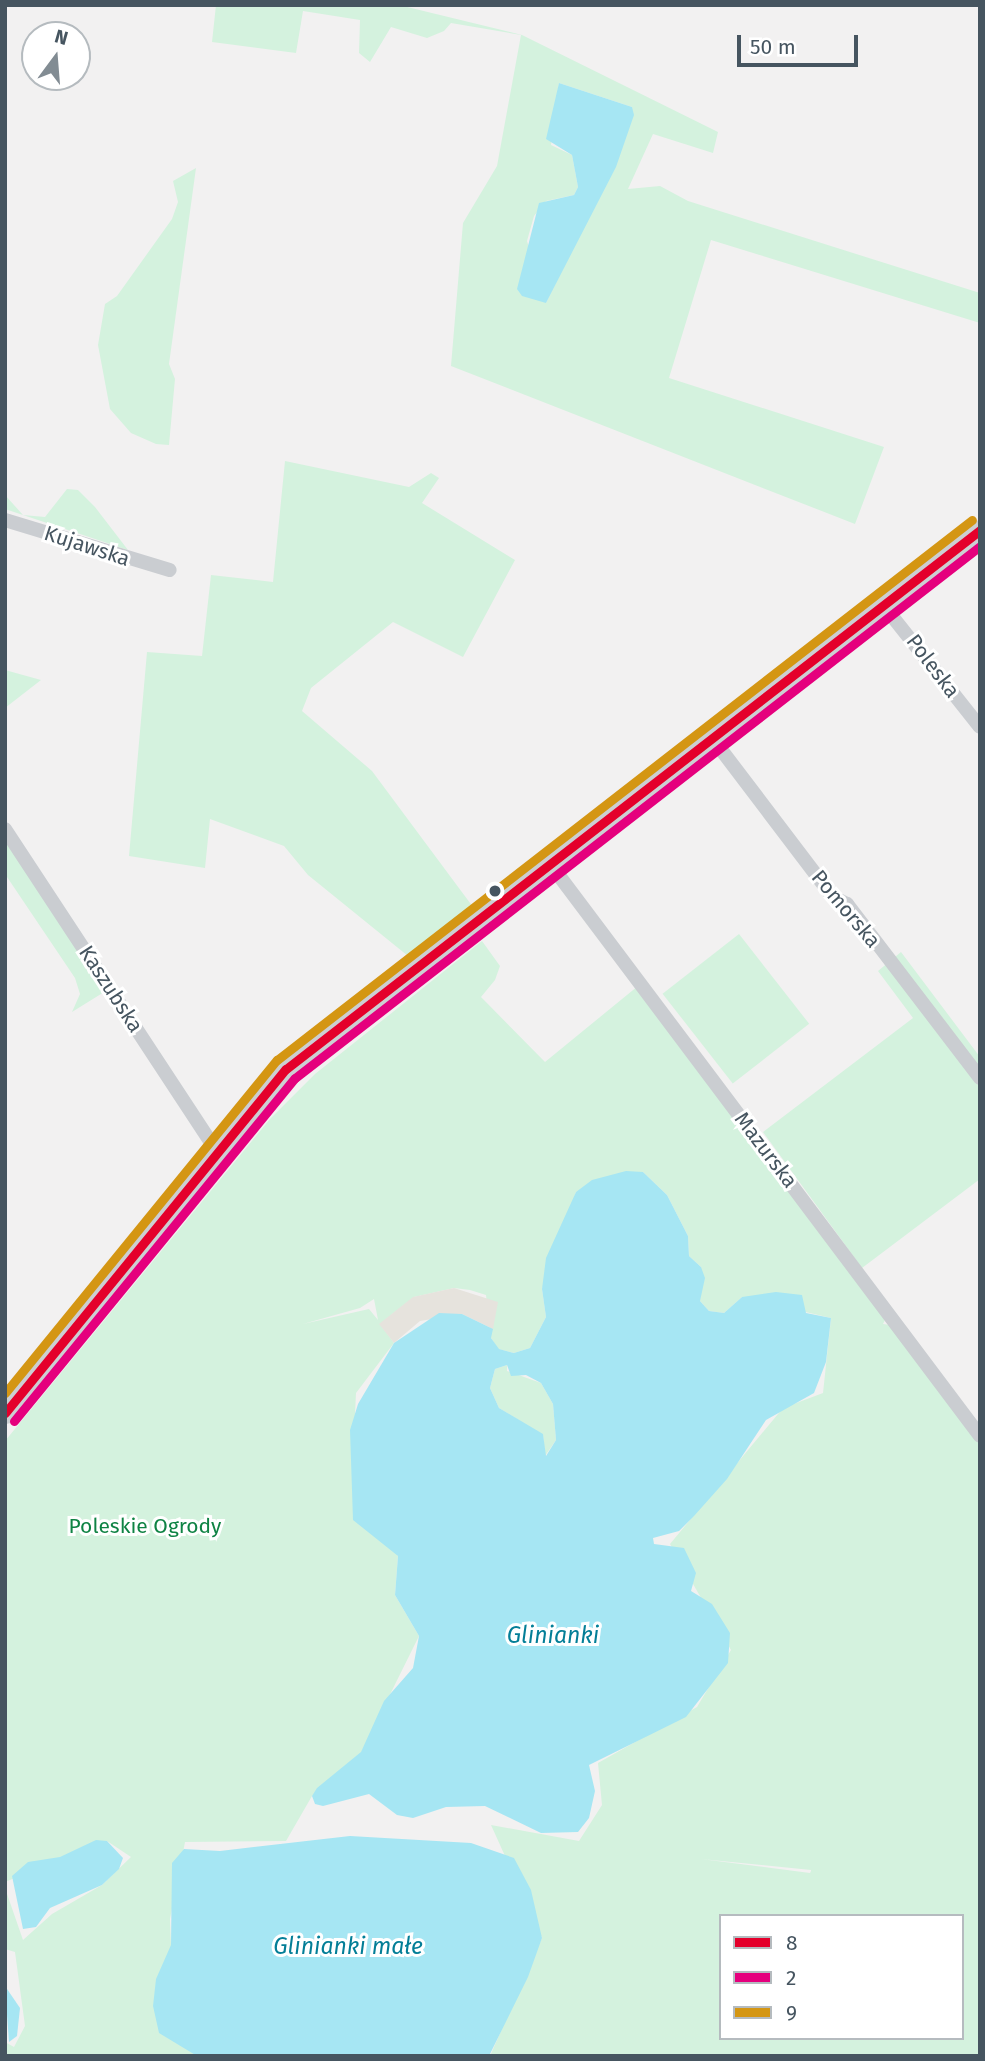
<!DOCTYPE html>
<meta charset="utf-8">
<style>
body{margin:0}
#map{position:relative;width:985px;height:2061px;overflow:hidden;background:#f2f1f1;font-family:"Fira Sans",sans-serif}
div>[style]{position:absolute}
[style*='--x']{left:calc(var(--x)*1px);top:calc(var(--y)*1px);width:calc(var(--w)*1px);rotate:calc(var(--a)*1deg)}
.green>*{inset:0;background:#d4f2de;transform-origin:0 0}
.sand>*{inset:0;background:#e6e3dd}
.water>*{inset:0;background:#a6e6f3}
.street>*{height:14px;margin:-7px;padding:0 7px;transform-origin:7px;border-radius:7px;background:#cacdd1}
.secondary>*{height:21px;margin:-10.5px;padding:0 10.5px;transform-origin:10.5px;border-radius:10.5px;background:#cccfd2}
.bus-1>*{height:9px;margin:-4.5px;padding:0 4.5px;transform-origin:4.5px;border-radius:4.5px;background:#e4002b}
.bus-2>*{height:9px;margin:-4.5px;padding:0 4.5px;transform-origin:4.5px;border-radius:4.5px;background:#e5007d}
.bus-3>*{height:9px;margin:-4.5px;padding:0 4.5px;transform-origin:4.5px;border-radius:4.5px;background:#d49613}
.dots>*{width:19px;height:19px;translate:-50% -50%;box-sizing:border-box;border:4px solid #fff;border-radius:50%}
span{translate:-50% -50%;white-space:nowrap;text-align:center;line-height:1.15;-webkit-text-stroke:6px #fff;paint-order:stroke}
.street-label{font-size:21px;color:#465560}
.park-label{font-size:21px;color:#0f8344}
.water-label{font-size:23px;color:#037e97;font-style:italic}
.frame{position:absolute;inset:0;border:7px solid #465560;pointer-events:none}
.legend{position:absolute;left:719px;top:1914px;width:245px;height:126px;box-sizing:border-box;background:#fff;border:2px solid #b5bbbf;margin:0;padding:9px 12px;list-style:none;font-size:21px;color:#465560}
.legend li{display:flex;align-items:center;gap:14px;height:35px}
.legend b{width:35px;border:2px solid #b5bbbf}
.north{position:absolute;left:21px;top:21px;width:70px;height:70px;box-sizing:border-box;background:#fff;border:2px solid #b5bbbf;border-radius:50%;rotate:16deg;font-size:19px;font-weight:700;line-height:28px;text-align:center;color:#465560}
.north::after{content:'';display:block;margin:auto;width:24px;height:32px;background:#828c93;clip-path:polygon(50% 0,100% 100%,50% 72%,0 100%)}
.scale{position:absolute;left:737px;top:35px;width:121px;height:32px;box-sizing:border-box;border:4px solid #465560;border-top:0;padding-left:9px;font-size:21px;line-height:24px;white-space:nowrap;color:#465560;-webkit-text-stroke:5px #fff;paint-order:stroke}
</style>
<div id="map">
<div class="green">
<i style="clip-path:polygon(evenodd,216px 5px,399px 5px,522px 35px,718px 132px,713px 153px,653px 134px,628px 189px,660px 186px,688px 201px,980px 293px,980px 323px,711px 240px,669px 378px,884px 447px,855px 524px,451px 366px,463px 223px,497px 166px,521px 35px,451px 23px,444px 31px,427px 38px,391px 27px,370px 62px,359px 53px,360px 20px,303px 11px,296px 53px,212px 42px,216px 5px,559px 83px,632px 107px,592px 208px,546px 303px,527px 241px,534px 216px,546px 201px,574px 195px,578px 187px,572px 155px,551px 145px,559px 83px)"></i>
<i style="clip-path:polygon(196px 168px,169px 364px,175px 379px,169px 445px,156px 444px,131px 433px,110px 409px,98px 345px,105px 304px,117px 296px,172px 219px,178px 202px,173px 181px)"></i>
<i style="clip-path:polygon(285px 461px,409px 487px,431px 473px,439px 478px,422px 503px,515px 560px,463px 657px,393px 622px,311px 688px,302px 711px,372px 771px,473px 907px,408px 956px,308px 875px,284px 846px,210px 819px,205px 868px,129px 856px,147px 652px,202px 656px,211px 575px,273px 582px)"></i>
<i style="clip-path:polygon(67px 489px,78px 490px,95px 507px,128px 550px,5px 509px,5px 495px,23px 515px,45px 517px)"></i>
<i style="clip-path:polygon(5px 670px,41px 680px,5px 708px)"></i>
<i style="clip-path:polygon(5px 833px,109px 989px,72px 1012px,80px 994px,75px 978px,5px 874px)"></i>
<i style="left:739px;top:934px;width:114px;height:97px;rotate:52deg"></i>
<i style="clip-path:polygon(evenodd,482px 941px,500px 966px,495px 980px,481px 997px,545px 1062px,638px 986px,885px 1320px,883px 1324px,897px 1326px,980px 1429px,980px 2056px,490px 2056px,542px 1938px,491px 1825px,579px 1841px,602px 1805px,598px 1763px,697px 1707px,731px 1650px,670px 1544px,783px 1408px,823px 1393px,831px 1318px,742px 1297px,724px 1313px,709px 1311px,700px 1301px,701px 1267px,689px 1256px,688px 1236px,667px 1195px,643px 1172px,576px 1192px,542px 1289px,546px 1317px,530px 1348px,514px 1353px,498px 1349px,491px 1338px,486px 1295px,470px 1290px,454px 1288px,414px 1297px,380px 1324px,394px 1343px,356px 1393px,352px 1480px,398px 1556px,395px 1595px,419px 1636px,355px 1765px,312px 1796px,286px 1841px,185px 1842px,170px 1919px,171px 1945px,196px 2056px,5px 2056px,5px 2042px,14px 2047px,25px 2026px,15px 1952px,5px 1949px,5px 1888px,23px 1940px,52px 1914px,102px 1885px,131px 1857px,107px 1841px,5px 1882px,5px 1441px,270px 1119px,315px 1074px,482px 941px,374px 1299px,378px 1320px,369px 1309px,303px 1324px,360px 1308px,374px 1299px,482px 941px,701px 1859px,811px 1870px,811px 1871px,810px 1873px,701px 1859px,482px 941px,721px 1916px,962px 1916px,962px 2038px,721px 2038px,721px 1916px)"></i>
<i style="clip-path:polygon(901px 952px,980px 1057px,980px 1179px,862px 1268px,763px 1132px,913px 1018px,878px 971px)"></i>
<i style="clip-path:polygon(507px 1365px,507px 1371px,541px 1383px,553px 1404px,556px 1440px,545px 1456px,543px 1435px,499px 1408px,490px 1388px,495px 1369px)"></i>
</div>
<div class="sand">
<i style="clip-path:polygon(454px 1288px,498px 1302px,493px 1329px,462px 1314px,420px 1321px,394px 1343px,379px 1324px,413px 1297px)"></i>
</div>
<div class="water">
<i style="clip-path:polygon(559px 83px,632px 107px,634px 115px,616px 167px,546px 303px,522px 296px,517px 289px,539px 203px,574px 195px,578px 187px,572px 155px,546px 139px)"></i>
<i style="clip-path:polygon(evenodd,626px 1171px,643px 1172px,667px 1195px,688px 1236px,689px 1256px,701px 1267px,705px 1278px,700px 1301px,709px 1311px,724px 1313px,742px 1297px,776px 1292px,802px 1295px,806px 1313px,831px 1318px,826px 1362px,814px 1393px,766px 1420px,727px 1479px,694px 1516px,679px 1531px,653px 1538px,654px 1544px,684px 1548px,696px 1573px,691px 1591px,712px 1604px,730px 1633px,728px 1663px,686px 1717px,589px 1765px,595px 1791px,589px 1818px,578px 1832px,541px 1833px,485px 1806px,446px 1807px,413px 1818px,397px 1815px,369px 1794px,323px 1806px,315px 1804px,312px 1796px,317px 1788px,361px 1752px,384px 1701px,413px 1668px,419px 1636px,395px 1595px,398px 1556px,353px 1520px,350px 1430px,358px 1404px,394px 1343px,439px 1313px,462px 1314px,493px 1329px,491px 1338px,499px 1349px,514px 1353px,530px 1348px,546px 1317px,542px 1289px,546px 1258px,576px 1192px,592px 1180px,626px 1171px,507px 1365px,511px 1376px,526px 1375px,541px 1383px,553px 1404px,556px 1440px,546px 1456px,543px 1434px,499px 1408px,490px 1388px,495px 1369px,507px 1365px)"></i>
<i style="clip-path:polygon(350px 1836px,471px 1843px,514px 1858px,531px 1890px,542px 1938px,528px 1977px,489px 2056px,197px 2056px,159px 2033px,153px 2006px,156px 1979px,171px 1945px,172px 1863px,184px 1849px,220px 1851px)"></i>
<i style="clip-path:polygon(96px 1840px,107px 1841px,123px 1858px,119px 1869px,102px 1885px,50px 1908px,36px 1927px,23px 1929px,12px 1876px,28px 1862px,60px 1857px)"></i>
<i style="clip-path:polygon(5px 1986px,20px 2008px,17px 2036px,9px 2042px)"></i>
</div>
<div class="street">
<i style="--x:5;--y:520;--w:172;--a:16.9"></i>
<i style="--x:884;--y:606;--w:154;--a:51.6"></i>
<i style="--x:713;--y:739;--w:198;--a:52.8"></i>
<i style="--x:833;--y:897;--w:16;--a:27"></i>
<i style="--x:847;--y:904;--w:219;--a:52.6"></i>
<i style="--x:5;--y:829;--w:384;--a:56.7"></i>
<i style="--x:551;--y:865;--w:714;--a:53.08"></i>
</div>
<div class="secondary">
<i style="--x:5;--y:1413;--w:444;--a:-50.8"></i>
<i style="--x:286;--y:1069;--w:879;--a:-37.83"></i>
</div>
<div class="bus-1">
<i style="--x:5;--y:1413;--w:444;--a:-50.8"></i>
<i style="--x:286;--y:1069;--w:879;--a:-37.83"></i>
</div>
<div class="bus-2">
<i style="--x:14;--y:1421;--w:443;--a:-50.7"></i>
<i style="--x:295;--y:1078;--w:867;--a:-37.83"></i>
</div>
<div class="bus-3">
<i style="--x:5;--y:1393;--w:430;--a:-50.8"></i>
<i style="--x:277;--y:1060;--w:880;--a:-37.85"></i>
</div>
<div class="dots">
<i style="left:495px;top:891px;background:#465560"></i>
</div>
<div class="street-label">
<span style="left:87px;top:546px;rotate:18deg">Kujawska</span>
<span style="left:933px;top:666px;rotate:53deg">Poleska</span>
<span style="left:846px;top:909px;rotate:50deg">Pomorska</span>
<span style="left:111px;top:989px;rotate:57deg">Kaszubska</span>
<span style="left:766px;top:1150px;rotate:53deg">Mazurska</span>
</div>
<div class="park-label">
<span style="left:145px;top:1526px">Poleskie Ogrody</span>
</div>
<div class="water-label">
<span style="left:553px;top:1635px">Glinianki</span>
<span style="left:348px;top:1946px">Glinianki małe</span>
</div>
<div class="frame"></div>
<ul class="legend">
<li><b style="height:9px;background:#e4002b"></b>8</li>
<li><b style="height:9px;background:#e5007d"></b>2</li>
<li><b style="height:9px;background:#d49613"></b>9</li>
</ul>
<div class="north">N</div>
<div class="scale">50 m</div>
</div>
